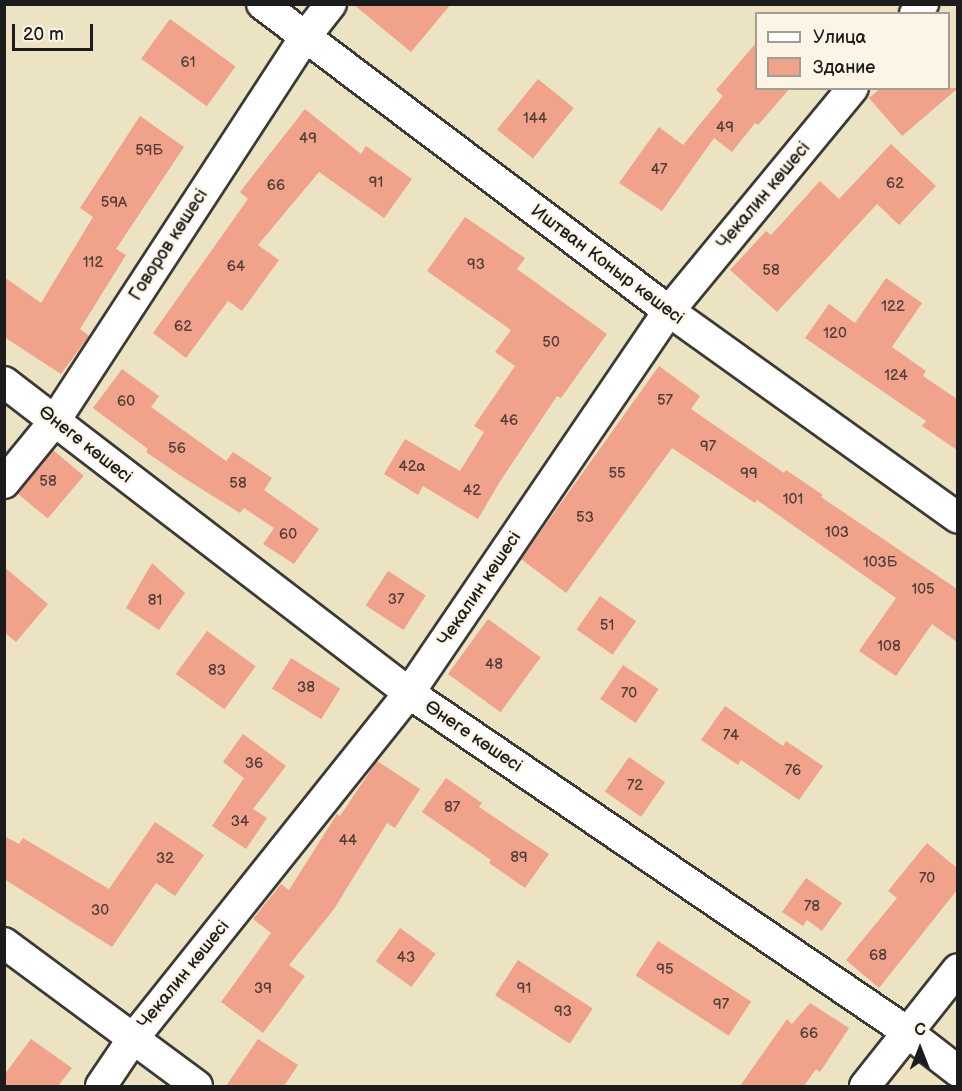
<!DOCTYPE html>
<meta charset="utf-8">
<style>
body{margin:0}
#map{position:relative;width:962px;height:1091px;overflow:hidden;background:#ebe3c2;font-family:"Balsamiq Sans",sans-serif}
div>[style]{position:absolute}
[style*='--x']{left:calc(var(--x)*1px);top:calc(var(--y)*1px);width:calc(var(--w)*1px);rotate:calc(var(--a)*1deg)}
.building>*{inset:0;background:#f0a28a;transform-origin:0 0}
.roads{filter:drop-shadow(2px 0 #3b3a35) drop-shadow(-2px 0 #3b3a35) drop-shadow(0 2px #3b3a35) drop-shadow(0 -2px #3b3a35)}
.minor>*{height:30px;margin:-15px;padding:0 15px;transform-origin:15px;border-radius:15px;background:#fff}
span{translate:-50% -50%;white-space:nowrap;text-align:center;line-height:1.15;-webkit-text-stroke:4.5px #fcf5e5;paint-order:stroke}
.number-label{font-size:15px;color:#513e38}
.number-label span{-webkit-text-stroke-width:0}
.street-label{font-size:18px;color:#1c1c1c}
.frame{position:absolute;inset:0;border:6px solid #1c1c1c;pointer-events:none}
.legend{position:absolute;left:755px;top:12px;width:195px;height:78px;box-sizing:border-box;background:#fcf5e5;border:2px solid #a29e95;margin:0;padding:8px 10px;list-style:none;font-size:18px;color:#1c1c1c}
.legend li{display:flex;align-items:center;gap:12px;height:30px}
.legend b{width:30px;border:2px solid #a29e95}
.north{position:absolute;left:890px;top:1019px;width:60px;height:60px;-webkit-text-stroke:4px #fcf5e5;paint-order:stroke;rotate:0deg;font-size:16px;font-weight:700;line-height:24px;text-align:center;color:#1c1c1c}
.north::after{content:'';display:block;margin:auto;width:21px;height:27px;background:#1c1c1c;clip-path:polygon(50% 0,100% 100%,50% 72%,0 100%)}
.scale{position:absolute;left:12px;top:24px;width:81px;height:27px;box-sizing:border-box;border:3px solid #1c1c1c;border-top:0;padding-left:8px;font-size:18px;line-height:21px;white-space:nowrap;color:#1c1c1c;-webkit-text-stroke:4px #fcf5e5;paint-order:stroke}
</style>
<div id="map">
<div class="building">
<i style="clip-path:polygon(353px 4px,451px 4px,411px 52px)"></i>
<i style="left:170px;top:19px;width:81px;height:49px;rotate:36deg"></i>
<i style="clip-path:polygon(756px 43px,756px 88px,790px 88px,758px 125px,755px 123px,732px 152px,714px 138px,662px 211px,619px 183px,659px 127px,683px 145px,723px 96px,716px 90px)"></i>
<i style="left:538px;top:79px;width:46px;height:65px;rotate:39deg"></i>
<i style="clip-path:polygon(881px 88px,957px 88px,957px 89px,902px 136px,869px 98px)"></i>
<i style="clip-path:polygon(305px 109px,361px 154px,366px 146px,412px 179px,384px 218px,319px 172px,258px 245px,279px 260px,242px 311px,228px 301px,186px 358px,153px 333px,248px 199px,240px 192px)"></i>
<i style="clip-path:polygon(140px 116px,184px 147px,116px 249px,126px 255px,80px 329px,89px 336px,61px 374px,4px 337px,4px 277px,41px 303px,93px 217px,80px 208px)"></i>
<i style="clip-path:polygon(891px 144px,936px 186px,899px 225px,877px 204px,777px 312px,730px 270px,766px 231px,771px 235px,820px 181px,839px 199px)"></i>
<i style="clip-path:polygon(465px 217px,525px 258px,517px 269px,607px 334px,561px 398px,557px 396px,499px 483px,478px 519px,423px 486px,418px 495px,384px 474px,405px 439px,460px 471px,484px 432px,474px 426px,515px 366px,495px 352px,511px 330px,427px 271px)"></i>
<i style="clip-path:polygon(886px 278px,922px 303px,892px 347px,926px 371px,923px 376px,957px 399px,957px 450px,922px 426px,926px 421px,805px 338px,829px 304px,855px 323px)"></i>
<i style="clip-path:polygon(659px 366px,700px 396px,691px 409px,784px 473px,786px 470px,823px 495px,821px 497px,957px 589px,957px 642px,932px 624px,896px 676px,859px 651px,896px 598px,757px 500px,755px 503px,672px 448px,566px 593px,521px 559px)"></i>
<i style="clip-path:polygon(122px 369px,159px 396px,151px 407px,226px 461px,233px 452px,272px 478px,264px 490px,319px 529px,294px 564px,263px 544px,274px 528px,244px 508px,240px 513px,184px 478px,146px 452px,148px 449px,93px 408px)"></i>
<i style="left:53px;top:450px;width:40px;height:56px;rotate:40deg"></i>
<i style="clip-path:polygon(152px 563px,185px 593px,159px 630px,126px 608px)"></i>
<i style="clip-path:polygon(4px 567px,48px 604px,16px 642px,4px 632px)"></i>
<i style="left:388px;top:571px;width:45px;height:41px;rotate:33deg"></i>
<i style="left:600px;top:596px;width:44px;height:41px;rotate:35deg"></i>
<i style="left:488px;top:619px;width:65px;height:68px;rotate:36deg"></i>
<i style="left:207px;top:631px;width:60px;height:53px;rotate:36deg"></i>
<i style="left:291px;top:658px;width:58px;height:36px;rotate:32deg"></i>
<i style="left:623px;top:665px;width:43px;height:41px;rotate:34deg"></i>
<i style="clip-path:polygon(725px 706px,783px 746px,786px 741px,823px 766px,799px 800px,741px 760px,738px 765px,701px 740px)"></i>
<i style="clip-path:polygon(243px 734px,286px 766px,253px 809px,267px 818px,246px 849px,212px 826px,244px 778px,223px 762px)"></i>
<i style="left:629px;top:757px;width:44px;height:42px;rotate:35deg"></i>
<i style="clip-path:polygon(377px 761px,420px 789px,395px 828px,387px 823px,334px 909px,289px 965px,305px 976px,263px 1033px,221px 1002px,271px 933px,253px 919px,281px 884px,289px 890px,337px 814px,340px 816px)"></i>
<i style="clip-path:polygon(446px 778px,482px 803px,479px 807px,549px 854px,525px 888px,489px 863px,491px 860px,422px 812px)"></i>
<i style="clip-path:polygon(155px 822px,204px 855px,175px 896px,156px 883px,112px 947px,4px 879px,4px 836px,19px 844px,23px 838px,109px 889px)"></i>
<i style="clip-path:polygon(927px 843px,957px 868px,957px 890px,879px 988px,846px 960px,897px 898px,888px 891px)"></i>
<i style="clip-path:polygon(806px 878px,842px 903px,822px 931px,807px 920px,803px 926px,782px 912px)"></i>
<i style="left:400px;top:928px;width:44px;height:41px;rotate:36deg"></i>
<i style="left:658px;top:941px;width:111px;height:41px;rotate:33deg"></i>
<i style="left:518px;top:960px;width:89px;height:42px;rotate:33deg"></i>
<i style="clip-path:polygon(810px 1003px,849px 1028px,820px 1072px,816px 1069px,804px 1086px,740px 1086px,787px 1019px,792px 1024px)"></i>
<i style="clip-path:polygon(31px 1039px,72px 1068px,58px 1086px,4px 1086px,4px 1075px)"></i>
<i style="clip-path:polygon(258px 1039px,298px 1065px,284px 1086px,226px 1086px)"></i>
</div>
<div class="roads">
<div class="minor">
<i style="--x:262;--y:4;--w:510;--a:37.03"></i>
<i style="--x:669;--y:311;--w:355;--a:35.6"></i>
<i style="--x:915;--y:14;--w:13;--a:-51"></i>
<i style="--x:4;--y:382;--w:511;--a:37.52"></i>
<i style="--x:409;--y:693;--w:601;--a:34.22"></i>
<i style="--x:906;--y:1031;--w:66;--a:37.6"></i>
<i style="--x:4;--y:483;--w:79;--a:-50.7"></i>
<i style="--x:54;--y:422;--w:460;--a:-56.9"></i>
<i style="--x:305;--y:37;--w:42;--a:-51.8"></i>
<i style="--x:4;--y:943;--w:240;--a:36.5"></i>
<i style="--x:101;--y:1086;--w:55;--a:-56"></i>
<i style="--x:132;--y:1040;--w:444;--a:-51.4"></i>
<i style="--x:409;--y:693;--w:462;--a:-55.8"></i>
<i style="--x:669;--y:311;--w:289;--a:-50.5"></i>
<i style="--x:865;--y:1086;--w:149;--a:-51.5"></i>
</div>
</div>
<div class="number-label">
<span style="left:188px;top:63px">61</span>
<span style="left:535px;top:119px">144</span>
<span style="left:725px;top:128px">49</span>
<span style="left:308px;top:139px">49</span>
<span style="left:149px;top:151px">59Б</span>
<span style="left:659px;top:170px">47</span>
<span style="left:376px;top:183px">91</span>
<span style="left:895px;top:184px">62</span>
<span style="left:276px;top:186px">66</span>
<span style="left:114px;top:203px">59А</span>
<span style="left:93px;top:263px">112</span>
<span style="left:476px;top:265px">93</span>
<span style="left:236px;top:267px">64</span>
<span style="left:771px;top:271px">58</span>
<span style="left:893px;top:307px">122</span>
<span style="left:183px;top:327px">62</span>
<span style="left:835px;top:334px">120</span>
<span style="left:551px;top:343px">50</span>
<span style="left:896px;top:376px">124</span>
<span style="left:665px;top:401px">57</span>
<span style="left:126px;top:402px">60</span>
<span style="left:509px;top:421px">46</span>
<span style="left:708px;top:447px">97</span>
<span style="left:177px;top:449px">56</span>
<span style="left:412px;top:467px">42а</span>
<span style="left:617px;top:474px">55</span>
<span style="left:749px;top:474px">99</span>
<span style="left:48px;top:482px">58</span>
<span style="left:238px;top:484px">58</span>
<span style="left:472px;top:491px">42</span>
<span style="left:793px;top:500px">101</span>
<span style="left:585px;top:518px">53</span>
<span style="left:837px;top:533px">103</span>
<span style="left:288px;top:535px">60</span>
<span style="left:880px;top:563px">103Б</span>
<span style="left:923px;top:590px">105</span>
<span style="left:396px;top:600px">37</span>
<span style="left:155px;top:601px">81</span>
<span style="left:607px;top:626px">51</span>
<span style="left:889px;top:647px">108</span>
<span style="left:494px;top:665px">48</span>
<span style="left:217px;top:671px">83</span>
<span style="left:306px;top:688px">38</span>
<span style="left:629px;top:694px">70</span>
<span style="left:731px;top:736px">74</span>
<span style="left:254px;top:764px">36</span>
<span style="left:793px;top:771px">76</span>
<span style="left:635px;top:786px">72</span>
<span style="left:452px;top:808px">87</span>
<span style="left:240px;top:822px">34</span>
<span style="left:348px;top:841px">44</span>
<span style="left:519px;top:858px">89</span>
<span style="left:165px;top:859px">32</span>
<span style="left:927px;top:879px">70</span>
<span style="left:812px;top:907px">78</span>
<span style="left:100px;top:911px">30</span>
<span style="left:878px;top:956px">68</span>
<span style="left:406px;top:958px">43</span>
<span style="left:665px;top:970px">95</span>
<span style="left:263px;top:989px">39</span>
<span style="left:524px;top:989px">91</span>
<span style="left:721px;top:1005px">97</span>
<span style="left:563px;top:1012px">93</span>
<span style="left:809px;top:1034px">66</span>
</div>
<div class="street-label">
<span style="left:764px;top:196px;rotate:-50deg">Чекалин көшесі</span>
<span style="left:169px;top:245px;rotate:-57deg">Говоров көшесі</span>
<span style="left:607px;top:265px;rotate:37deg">Иштван Коныр көшесі</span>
<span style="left:85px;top:445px;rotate:38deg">Өнеге көшесі</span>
<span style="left:480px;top:589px;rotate:-56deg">Чекалин көшесі</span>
<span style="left:473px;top:737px;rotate:34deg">Өнеге көшесі</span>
<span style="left:184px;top:975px;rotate:-51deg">Чекалин көшесі</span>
</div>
<div class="frame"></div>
<ul class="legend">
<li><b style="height:8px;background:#fff"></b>Улица</li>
<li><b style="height:16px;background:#f0a28a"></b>Здание</li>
</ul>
<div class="north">С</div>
<div class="scale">20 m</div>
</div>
